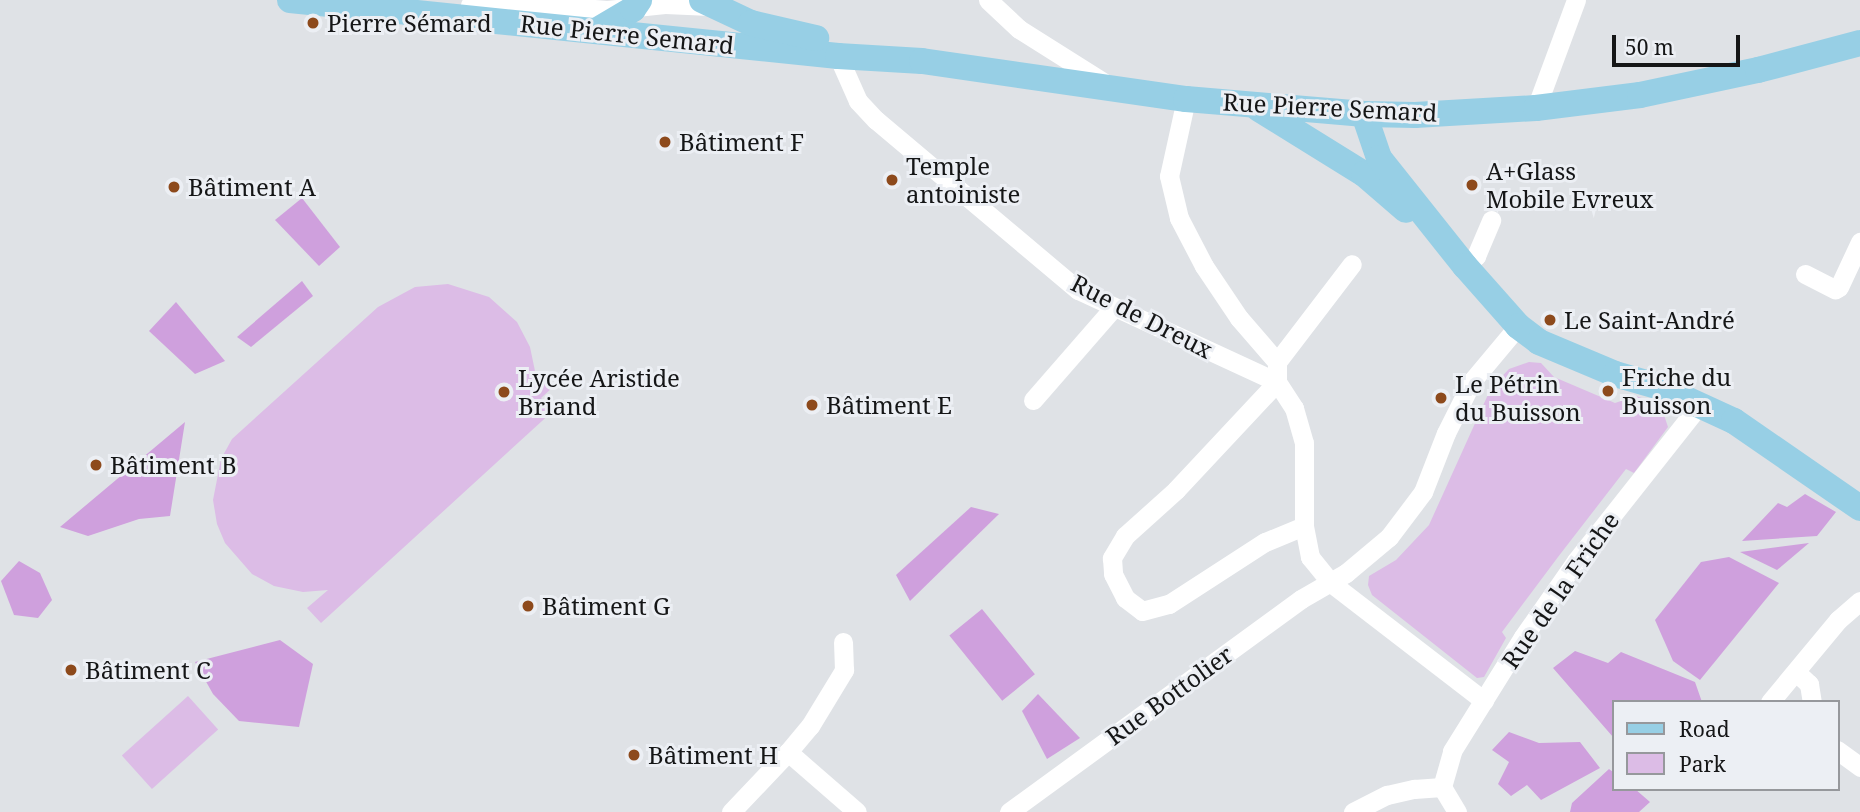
<!DOCTYPE html>
<meta charset="utf-8">
<style>
body{margin:0}
#map{position:relative;width:1860px;height:812px;overflow:hidden;background:#dfe2e6;font-family:"Noto Serif",serif}
div>[style]{position:absolute}
[style*='--x']{left:calc(var(--x)*1px);top:calc(var(--y)*1px);width:calc(var(--w)*1px);rotate:calc(var(--a)*1deg)}
.green>*{inset:0;background:#dcbce6;transform-origin:0 0}
.forest>*{inset:0;background:#cfa0dd;transform-origin:0 0}
.minor>*{height:19px;margin:-9.5px;padding:0 9.5px;transform-origin:9.5px;border-radius:9.5px;background:#fff}
.major>*{height:26px;margin:-13px;padding:0 13px;transform-origin:13px;border-radius:13px;background:#97cfe5}
.dots>*{width:19px;height:19px;translate:-50% -50%;box-sizing:border-box;border:4px solid #eceff4;border-radius:50%}
span{translate:-50% -50%;white-space:nowrap;text-align:center;line-height:1.15;-webkit-text-stroke:6px #eceff4;paint-order:stroke}
.poi-label{font-size:24px;color:#151617}
.left{translate:0 -50%;text-align:left}
.street-label{font-size:24px;color:#151617}
.legend{position:absolute;left:1612px;top:700px;width:228px;height:91px;box-sizing:border-box;background:#eceff4;border:2px solid #96989c;margin:0;padding:9px 12px;list-style:none;font-size:21px;color:#151617}
.legend li{display:flex;align-items:center;gap:14px;height:35px}
.legend b{width:35px;border:2px solid #96989c}
.scale{position:absolute;left:1612px;top:35px;width:128px;height:32px;box-sizing:border-box;border:4px solid #151617;border-top:0;padding-left:9px;font-size:21px;line-height:24px;white-space:nowrap;color:#151617;-webkit-text-stroke:5px #eceff4;paint-order:stroke}
</style>
<div id="map">
<div class="green">
<i style="clip-path:polygon(448px 284px,489px 297px,517px 322px,530px 347px,535px 371px,552px 388px,541px 398px,553px 411px,321px 623px,307px 608px,328px 590px,303px 592px,274px 586px,252px 574px,225px 543px,217px 524px,213px 500px,221px 459px,232px 439px,378px 307px,415px 287px)"></i>
<i style="clip-path:polygon(1529px 362px,1541px 363px,1554px 377px,1615px 403px,1636px 396px,1650px 401px,1662px 409px,1668px 427px,1634px 473px,1626px 469px,1558px 557px,1502px 632px,1506px 638px,1484px 677px,1477px 678px,1372px 595px,1368px 585px,1369px 576px,1396px 560px,1429px 525px,1491px 388px,1509px 369px)"></i>
<i style="left:188px;top:696px;width:45px;height:89px;rotate:48deg"></i>
</div>
<div class="forest">
<i style="clip-path:polygon(302px 198px,340px 247px,319px 266px,275px 220px)"></i>
<i style="clip-path:polygon(302px 281px,313px 296px,251px 347px,237px 337px)"></i>
<i style="clip-path:polygon(176px 302px,225px 361px,195px 374px,149px 331px)"></i>
<i style="clip-path:polygon(185px 422px,170px 516px,139px 519px,88px 536px,60px 527px)"></i>
<i style="clip-path:polygon(1805px 494px,1836px 512px,1817px 536px,1742px 541px,1778px 503px,1787px 507px)"></i>
<i style="clip-path:polygon(971px 507px,999px 514px,910px 601px,896px 575px)"></i>
<i style="clip-path:polygon(1809px 543px,1777px 570px,1740px 552px)"></i>
<i style="clip-path:polygon(1729px 557px,1779px 583px,1700px 680px,1673px 661px,1655px 620px,1701px 562px)"></i>
<i style="clip-path:polygon(19px 561px,40px 573px,52px 600px,38px 618px,14px 615px,1px 581px)"></i>
<i style="left:982px;top:609px;width:84px;height:42px;rotate:51deg"></i>
<i style="clip-path:polygon(280px 640px,313px 664px,299px 727px,239px 721px,213px 694px,195px 662px)"></i>
<i style="clip-path:polygon(1575px 651px,1608px 663px,1621px 652px,1695px 682px,1702px 702px,1613px 702px,1613px 737px,1553px 668px)"></i>
<i style="clip-path:polygon(1038px 694px,1080px 738px,1047px 759px,1022px 711px)"></i>
<i style="clip-path:polygon(1509px 732px,1539px 743px,1580px 742px,1600px 768px,1541px 800px,1527px 785px,1511px 796px,1498px 784px,1509px 762px,1492px 750px)"></i>
<i style="clip-path:polygon(1609px 769px,1613px 772px,1613px 789px,1635px 789px,1650px 802px,1639px 812px,1570px 812px,1572px 803px)"></i>
</div>
<div class="minor">
<i style="--x:988;--y:0;--w:42;--a:43.1"></i>
<i style="--x:1019;--y:29;--w:105;--a:32.2"></i>
<i style="--x:470;--y:5;--w:43;--a:5.3"></i>
<i style="--x:513;--y:9;--w:44;--a:-3.9"></i>
<i style="--x:557;--y:6;--w:50;--a:4.6"></i>
<i style="--x:607;--y:10;--w:58;--a:-5.9"></i>
<i style="--x:665;--y:4;--w:45;--a:2.5"></i>
<i style="--x:838;--y:56;--w:49;--a:66"></i>
<i style="--x:858;--y:101;--w:26;--a:47"></i>
<i style="--x:876;--y:120;--w:264;--a:40.1"></i>
<i style="--x:1078;--y:290;--w:219;--a:24.8"></i>
<i style="--x:1277;--y:382;--w:31;--a:57"></i>
<i style="--x:1294;--y:408;--w:36;--a:74"></i>
<i style="--x:1304;--y:443;--w:83;--a:90"></i>
<i style="--x:1304;--y:526;--w:32;--a:79"></i>
<i style="--x:1310;--y:557;--w:33;--a:51"></i>
<i style="--x:1331;--y:583;--w:193;--a:37.6"></i>
<i style="--x:1186;--y:99;--w:79;--a:102.4"></i>
<i style="--x:1169;--y:176;--w:43;--a:76.6"></i>
<i style="--x:1179;--y:218;--w:54;--a:62.5"></i>
<i style="--x:1204;--y:266;--w:63;--a:56.1"></i>
<i style="--x:1239;--y:318;--w:58;--a:49.2"></i>
<i style="--x:1536;--y:108;--w:115;--a:-69.7"></i>
<i style="--x:1465;--y:266;--w:15;--a:-42"></i>
<i style="--x:1476;--y:256;--w:39;--a:-67"></i>
<i style="--x:1805;--y:274;--w:34;--a:27"></i>
<i style="--x:1835;--y:289;--w:4;--a:-27"></i>
<i style="--x:1839;--y:287;--w:50;--a:-65"></i>
<i style="--x:1277;--y:362;--w:20;--a:90"></i>
<i style="--x:1277;--y:382;--w:148;--a:133.1"></i>
<i style="--x:1176;--y:490;--w:69;--a:138"></i>
<i style="--x:1125;--y:536;--w:26;--a:121"></i>
<i style="--x:1112;--y:558;--w:16;--a:86"></i>
<i style="--x:1113;--y:574;--w:27;--a:63"></i>
<i style="--x:1125;--y:598;--w:21;--a:37"></i>
<i style="--x:1142;--y:611;--w:28;--a:-15"></i>
<i style="--x:1169;--y:604;--w:114;--a:-32.9"></i>
<i style="--x:1265;--y:542;--w:42;--a:-22.3"></i>
<i style="--x:1277;--y:362;--w:123;--a:-52.6"></i>
<i style="--x:1033;--y:400;--w:123;--a:-48.9"></i>
<i style="--x:1796;--y:672;--w:18;--a:43"></i>
<i style="--x:1809;--y:684;--w:18;--a:81"></i>
<i style="--x:1770;--y:702;--w:107;--a:-50.3"></i>
<i style="--x:1838;--y:620;--w:29;--a:-41"></i>
<i style="--x:1837;--y:750;--w:29;--a:36"></i>
<i style="--x:788;--y:752;--w:34;--a:-50"></i>
<i style="--x:810;--y:726;--w:66;--a:-58.7"></i>
<i style="--x:844;--y:670;--w:28;--a:-92"></i>
<i style="--x:1442;--y:787;--w:37;--a:-74"></i>
<i style="--x:1452;--y:751;--w:134;--a:-58.1"></i>
<i style="--x:1523;--y:637;--w:93;--a:-55.1"></i>
<i style="--x:1576;--y:561;--w:200;--a:-51.7"></i>
<i style="--x:1442;--y:787;--w:29;--a:59"></i>
<i style="--x:731;--y:812;--w:83;--a:-46.5"></i>
<i style="--x:788;--y:752;--w:91;--a:41"></i>
<i style="--x:1009;--y:812;--w:361;--a:-36.1"></i>
<i style="--x:1301;--y:599;--w:52;--a:-30"></i>
<i style="--x:1346;--y:573;--w:56;--a:-39.9"></i>
<i style="--x:1389;--y:537;--w:56;--a:-52.9"></i>
<i style="--x:1423;--y:492;--w:63;--a:-68.7"></i>
<i style="--x:1446;--y:433;--w:58;--a:-63.4"></i>
<i style="--x:1472;--y:381;--w:72;--a:-50.1"></i>
<i style="--x:1353;--y:812;--w:38;--a:-27"></i>
<i style="--x:1387;--y:795;--w:28;--a:-13"></i>
<i style="--x:1414;--y:789;--w:28;--a:-4"></i>
</div>
<div class="major">
<i style="--x:290;--y:0;--w:551;--a:5.83"></i>
<i style="--x:838;--y:56;--w:84;--a:3.4"></i>
<i style="--x:922;--y:61;--w:267;--a:8.2"></i>
<i style="--x:1186;--y:99;--w:179;--a:4.8"></i>
<i style="--x:1364;--y:114;--w:51;--a:1.1"></i>
<i style="--x:1415;--y:115;--w:121;--a:-3.3"></i>
<i style="--x:1536;--y:108;--w:105;--a:-7.1"></i>
<i style="--x:1640;--y:95;--w:121;--a:-12"></i>
<i style="--x:1758;--y:70;--w:106;--a:-14.8"></i>
<i style="--x:702;--y:0;--w:54;--a:25.1"></i>
<i style="--x:751;--y:23;--w:67;--a:13"></i>
<i style="--x:596;--y:31;--w:43;--a:-30.7"></i>
<i style="--x:633;--y:9;--w:11;--a:-56"></i>
<i style="--x:1259;--y:109;--w:123;--a:31.8"></i>
<i style="--x:1364;--y:174;--w:55;--a:40.6"></i>
<i style="--x:1364;--y:114;--w:46;--a:71.2"></i>
<i style="--x:1379;--y:158;--w:138;--a:51.5"></i>
<i style="--x:1465;--y:266;--w:80;--a:48.5"></i>
<i style="--x:1518;--y:326;--w:26;--a:37"></i>
<i style="--x:1539;--y:342;--w:82;--a:22.8"></i>
<i style="--x:1615;--y:374;--w:47;--a:16.1"></i>
<i style="--x:1660;--y:387;--w:81;--a:24.7"></i>
<i style="--x:1734;--y:421;--w:153;--a:34.6"></i>
</div>
<div class="dots">
<i style="left:313px;top:23px;background:#8d4a1c"></i>
<i style="left:665px;top:142px;background:#8d4a1c"></i>
<i style="left:892px;top:180px;background:#8d4a1c"></i>
<i style="left:1472px;top:185px;background:#8d4a1c"></i>
<i style="left:174px;top:187px;background:#8d4a1c"></i>
<i style="left:1550px;top:320px;background:#8d4a1c"></i>
<i style="left:1608px;top:391px;background:#8d4a1c"></i>
<i style="left:504px;top:392px;background:#8d4a1c"></i>
<i style="left:1441px;top:398px;background:#8d4a1c"></i>
<i style="left:812px;top:405px;background:#8d4a1c"></i>
<i style="left:96px;top:465px;background:#8d4a1c"></i>
<i style="left:528px;top:606px;background:#8d4a1c"></i>
<i style="left:71px;top:670px;background:#8d4a1c"></i>
<i style="left:634px;top:755px;background:#8d4a1c"></i>
</div>
<div class="poi-label">
<span class="left" style="left:327px;top:23px">Pierre Sémard</span>
<span class="left" style="left:679px;top:142px">Bâtiment F</span>
<span class="left" style="left:906px;top:180px">Temple<br>antoiniste</span>
<span class="left" style="left:1486px;top:185px">A+Glass<br>Mobile Evreux</span>
<span class="left" style="left:188px;top:187px">Bâtiment A</span>
<span class="left" style="left:1564px;top:320px">Le Saint-André</span>
<span class="left" style="left:1622px;top:391px">Friche du<br>Buisson</span>
<span class="left" style="left:518px;top:392px">Lycée Aristide<br>Briand</span>
<span class="left" style="left:1455px;top:398px">Le Pétrin<br>du Buisson</span>
<span class="left" style="left:826px;top:405px">Bâtiment E</span>
<span class="left" style="left:110px;top:465px">Bâtiment B</span>
<span class="left" style="left:542px;top:606px">Bâtiment G</span>
<span class="left" style="left:85px;top:670px">Bâtiment C</span>
<span class="left" style="left:648px;top:755px">Bâtiment H</span>
</div>
<div class="street-label">
<span style="left:627px;top:34px;rotate:6deg">Rue Pierre Semard</span>
<span style="left:1330px;top:107px;rotate:3deg">Rue Pierre Semard</span>
<span style="left:1142px;top:316px;rotate:27deg">Rue de Dreux</span>
<span style="left:1560px;top:590px;rotate:-55deg">Rue de la Friche</span>
<span style="left:1169px;top:695px;rotate:-36deg">Rue Bottolier</span>
</div>
<ul class="legend">
<li><b style="height:9px;background:#97cfe5"></b>Road</li>
<li><b style="height:19px;background:#dcbce6"></b>Park</li>
</ul>
<div class="scale">50 m</div>
</div>
